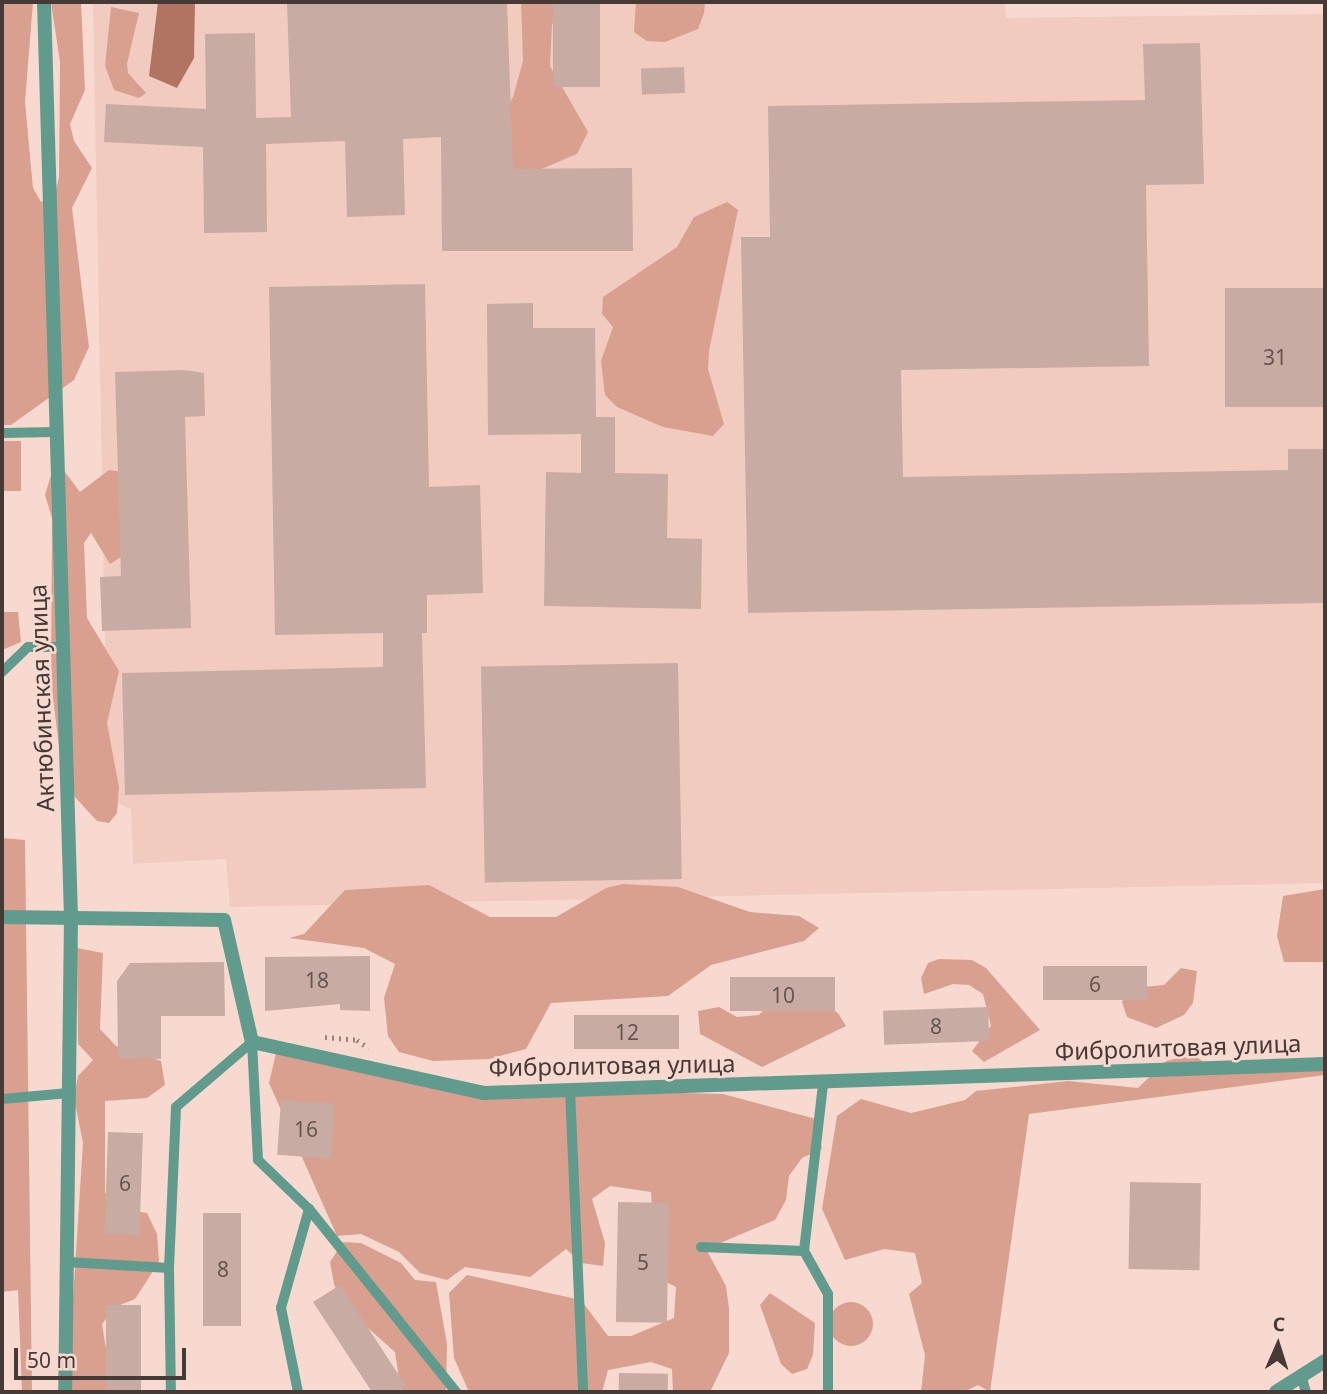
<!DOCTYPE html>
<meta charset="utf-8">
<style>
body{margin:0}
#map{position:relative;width:1327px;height:1394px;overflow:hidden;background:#f8d9d0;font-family:"Noto Sans",sans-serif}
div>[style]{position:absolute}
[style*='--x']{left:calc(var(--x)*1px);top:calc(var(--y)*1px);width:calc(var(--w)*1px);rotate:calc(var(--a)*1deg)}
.built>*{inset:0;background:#f1cbbf}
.green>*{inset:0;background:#d9a08f;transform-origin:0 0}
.round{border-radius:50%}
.water>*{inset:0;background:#b27462}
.building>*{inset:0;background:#c8aba2;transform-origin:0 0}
.path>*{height:4.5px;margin-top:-2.25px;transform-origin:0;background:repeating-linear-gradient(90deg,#97837d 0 2px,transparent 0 7px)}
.service>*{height:10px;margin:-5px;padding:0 5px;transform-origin:5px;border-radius:5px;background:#609b8e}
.minor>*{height:14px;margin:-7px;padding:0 7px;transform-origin:7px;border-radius:7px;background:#609b8e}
span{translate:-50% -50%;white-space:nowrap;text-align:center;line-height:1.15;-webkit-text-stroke:5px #f8d9d0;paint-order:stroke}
.number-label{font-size:21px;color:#665651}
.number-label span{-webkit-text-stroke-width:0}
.street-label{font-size:24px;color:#463a36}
.frame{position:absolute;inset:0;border:4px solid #463a36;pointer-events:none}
.north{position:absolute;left:1243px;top:1310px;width:70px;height:70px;-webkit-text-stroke:5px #f8d9d0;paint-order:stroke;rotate:3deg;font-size:19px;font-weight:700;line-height:28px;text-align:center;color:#463a36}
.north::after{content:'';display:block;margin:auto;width:24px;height:32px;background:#463a36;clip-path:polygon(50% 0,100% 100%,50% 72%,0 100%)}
.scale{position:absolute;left:14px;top:1348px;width:172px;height:32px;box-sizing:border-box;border:4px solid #463a36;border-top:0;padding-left:9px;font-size:21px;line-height:24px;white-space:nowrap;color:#463a36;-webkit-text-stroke:5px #f8d9d0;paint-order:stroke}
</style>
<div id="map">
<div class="built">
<i style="clip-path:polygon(93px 2px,1005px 2px,1006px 18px,1325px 14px,1325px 883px,230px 907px,226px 859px,133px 864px,131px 809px,108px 799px)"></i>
</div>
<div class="green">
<i style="clip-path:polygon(2px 2px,33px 2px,25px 102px,33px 188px,41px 202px,55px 194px,59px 177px,60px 62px,51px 2px,81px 2px,85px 90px,70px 124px,74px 141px,92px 168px,72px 208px,89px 347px,74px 380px,11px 425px,2px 425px)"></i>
<i style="clip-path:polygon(521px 2px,561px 2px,552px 25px,550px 66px,588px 132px,577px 154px,520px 178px,460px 131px,507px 108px,513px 97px,523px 61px)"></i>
<i style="clip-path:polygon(636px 2px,705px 2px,704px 13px,698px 29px,665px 42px,647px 41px,634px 32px)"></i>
<i style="clip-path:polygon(111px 7px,139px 13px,127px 64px,128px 73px,146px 93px,139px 98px,114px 90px,105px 66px)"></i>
<i style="clip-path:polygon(727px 202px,738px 210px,709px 351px,708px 369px,724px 424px,713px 436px,663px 427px,617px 407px,605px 395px,601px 361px,613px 327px,602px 314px,603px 297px,677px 247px,694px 217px)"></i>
<i style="left:2px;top:441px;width:19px;height:50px"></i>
<i style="clip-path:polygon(109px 470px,122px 472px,121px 557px,110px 564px,91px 533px,84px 543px,87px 618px,119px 671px,107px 723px,119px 787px,117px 813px,109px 823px,97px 821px,73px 795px,59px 747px,51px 681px,52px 518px,45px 495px,52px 472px,65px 472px,80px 492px)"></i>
<i style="clip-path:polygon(2px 612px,18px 612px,21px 642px,2px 650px)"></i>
<i style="clip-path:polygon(2px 838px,25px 840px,32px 1392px,22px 1392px,18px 1290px,2px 1292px)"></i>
<i style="clip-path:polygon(623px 884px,678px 887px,750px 912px,799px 916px,819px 928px,804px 941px,711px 965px,668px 996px,551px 1003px,526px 1049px,489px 1059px,433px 1061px,399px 1052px,388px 1036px,384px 998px,395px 964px,364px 948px,289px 938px,304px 934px,345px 890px,429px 885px,490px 917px,556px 917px,606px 888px)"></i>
<i style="clip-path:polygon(1325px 889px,1325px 962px,1284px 962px,1277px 936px,1283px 896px)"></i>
<i style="clip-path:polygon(77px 948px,103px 953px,100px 1029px,116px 1046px,161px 1061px,165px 1085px,147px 1098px,105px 1101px,105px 1193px,122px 1209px,147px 1213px,157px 1234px,159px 1262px,135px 1299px,115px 1307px,102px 1324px,113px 1392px,67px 1392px,83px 1143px,74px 1098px,78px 1076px,93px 1060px,78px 1044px)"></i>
<i style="clip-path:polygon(939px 959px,972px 960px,986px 968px,1040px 1030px,984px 1062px,972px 1051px,991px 1026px,983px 994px,969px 985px,953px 984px,924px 994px,921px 978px,928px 963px)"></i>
<i style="clip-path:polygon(1181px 968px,1197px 971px,1193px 1003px,1184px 1015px,1156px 1028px,1127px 1017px,1122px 1002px,1129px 988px,1164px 985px)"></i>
<i style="clip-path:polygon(789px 983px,838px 1013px,846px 1026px,762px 1067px,700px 1034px,698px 1011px,719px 1007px,737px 1017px,759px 1015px)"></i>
<i style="clip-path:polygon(278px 1044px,481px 1088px,723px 1094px,816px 1119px,822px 1149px,802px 1158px,789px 1176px,786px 1200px,775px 1220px,706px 1249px,726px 1286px,729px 1308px,729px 1353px,710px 1392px,673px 1392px,672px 1369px,651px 1362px,608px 1370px,602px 1392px,469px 1392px,454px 1358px,449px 1293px,467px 1275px,581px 1300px,608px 1336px,631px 1336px,674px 1318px,676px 1287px,656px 1277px,651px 1192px,610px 1186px,592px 1199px,605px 1243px,603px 1266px,581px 1263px,566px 1249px,530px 1277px,465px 1267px,447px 1280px,420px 1273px,399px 1252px,361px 1234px,337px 1236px,269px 1083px)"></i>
<i style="clip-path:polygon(1182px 1057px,1198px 1058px,1212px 1068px,1325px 1057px,1325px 1075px,1029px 1114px,990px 1392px,978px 1385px,963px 1392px,921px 1392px,925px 1355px,909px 1294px,922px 1283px,915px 1253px,884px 1249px,845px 1260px,822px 1209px,837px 1116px,861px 1099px,911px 1113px,965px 1100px,976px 1091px,1068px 1081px,1138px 1088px,1166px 1061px)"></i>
<i style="clip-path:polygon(343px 1242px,361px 1243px,401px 1263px,415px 1280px,436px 1282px,447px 1344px,446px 1392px,401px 1392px,395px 1352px,342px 1305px,334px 1284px,330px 1262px)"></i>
<i style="clip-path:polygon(770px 1293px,815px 1323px,813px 1355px,807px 1369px,792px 1374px,781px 1364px,760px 1305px)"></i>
<i class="round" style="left:829px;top:1302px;width:44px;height:44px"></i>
</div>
<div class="water">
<i style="clip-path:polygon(158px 2px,195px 2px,194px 58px,177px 88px,149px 76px)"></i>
</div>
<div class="building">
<i style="clip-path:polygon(287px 2px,507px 2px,513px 169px,632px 168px,633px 251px,442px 251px,441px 137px,403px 139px,405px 215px,347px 217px,345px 141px,266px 144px,267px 232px,204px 233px,203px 147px,104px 142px,106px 104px,206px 109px,205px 34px,255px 33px,256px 118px,291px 117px)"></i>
<i style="left:553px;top:2px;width:47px;height:85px"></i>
<i style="clip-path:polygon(1200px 43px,1204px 184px,1146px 185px,1149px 366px,901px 370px,903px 477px,1288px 470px,1288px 449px,1325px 449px,1325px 603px,748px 613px,741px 237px,770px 237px,768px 106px,1145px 100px,1143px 44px)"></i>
<i style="left:684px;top:67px;width:26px;height:43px;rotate:88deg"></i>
<i style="clip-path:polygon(425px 284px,429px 487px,480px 485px,483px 593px,427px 595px,427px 633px,422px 633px,426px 788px,125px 795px,122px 673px,383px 667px,383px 633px,275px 635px,269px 287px)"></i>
<i style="left:1325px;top:288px;width:119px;height:100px;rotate:90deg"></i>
<i style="clip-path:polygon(533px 303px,533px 328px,595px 328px,596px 417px,615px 417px,615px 473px,668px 474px,667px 538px,702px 539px,701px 609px,544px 606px,546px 472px,581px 473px,581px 434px,488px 435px,487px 304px)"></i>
<i style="clip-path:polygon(184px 370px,204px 373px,205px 416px,185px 417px,191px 628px,102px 631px,100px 577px,121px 576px,115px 372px)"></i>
<i style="left:678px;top:663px;width:216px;height:197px;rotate:89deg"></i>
<i style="clip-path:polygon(370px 956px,370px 1011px,340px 1010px,340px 1004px,265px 1011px,265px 957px)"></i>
<i style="clip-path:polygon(224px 962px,225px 1016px,161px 1016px,161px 1059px,118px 1058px,117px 981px,130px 963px)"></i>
<i style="left:1147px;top:966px;width:34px;height:104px;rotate:90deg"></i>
<i style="left:835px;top:977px;width:34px;height:105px;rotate:90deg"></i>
<i style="left:988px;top:1007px;width:34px;height:105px;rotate:88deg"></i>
<i style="left:679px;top:1015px;width:34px;height:105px;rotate:90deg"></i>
<i style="left:281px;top:1100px;width:54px;height:55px;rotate:4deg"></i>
<i style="left:108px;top:1132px;width:35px;height:102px;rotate:2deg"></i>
<i style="left:1130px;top:1182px;width:71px;height:87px;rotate:1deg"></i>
<i style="left:618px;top:1202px;width:51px;height:120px;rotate:1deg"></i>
<i style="left:203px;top:1213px;width:38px;height:113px"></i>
<i style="clip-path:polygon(340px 1285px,406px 1386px,396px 1392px,372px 1392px,313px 1302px)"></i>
<i style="left:106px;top:1305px;width:35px;height:87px"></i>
<i style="left:619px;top:1373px;width:49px;height:19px;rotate:1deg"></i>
</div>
<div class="path">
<i style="--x:325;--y:1037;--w:32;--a:5"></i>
<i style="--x:357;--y:1040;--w:14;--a:34"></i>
</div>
<div class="service">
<i style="--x:2;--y:433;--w:54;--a:-1.1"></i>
<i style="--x:2;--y:672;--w:36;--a:-44"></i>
<i style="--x:28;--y:647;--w:35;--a:0"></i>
<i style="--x:570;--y:1090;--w:302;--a:87.5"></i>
<i style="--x:2;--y:1099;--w:67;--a:-5.1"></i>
<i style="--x:701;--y:1247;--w:103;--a:2.2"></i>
<i style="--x:804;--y:1251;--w:169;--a:-83.5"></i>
<i style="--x:804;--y:1251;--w:49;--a:60.8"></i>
<i style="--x:828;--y:1294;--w:98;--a:90"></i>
<i style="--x:67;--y:1262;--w:102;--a:3.4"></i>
<i style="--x:169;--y:1268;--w:161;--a:-87.5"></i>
<i style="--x:176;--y:1107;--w:100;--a:-40.5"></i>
<i style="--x:252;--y:1042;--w:118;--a:87.1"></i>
<i style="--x:258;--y:1160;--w:71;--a:43.9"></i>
<i style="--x:309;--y:1209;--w:235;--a:51.2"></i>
<i style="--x:169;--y:1268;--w:124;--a:89.1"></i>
<i style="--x:1301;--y:1375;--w:18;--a:74"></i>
<i style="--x:298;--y:1392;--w:86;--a:-101.4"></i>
<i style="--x:281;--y:1308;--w:103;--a:-74.2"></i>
</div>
<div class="minor">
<i style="--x:44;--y:2;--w:916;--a:88.31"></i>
<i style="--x:71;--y:918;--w:474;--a:90.7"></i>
<i style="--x:2;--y:917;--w:222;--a:0.8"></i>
<i style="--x:224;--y:920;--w:125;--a:77.1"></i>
<i style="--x:252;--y:1042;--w:238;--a:12.4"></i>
<i style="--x:484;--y:1093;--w:841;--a:-1.97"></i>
<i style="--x:1276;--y:1392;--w:58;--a:-32.3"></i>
</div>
<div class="number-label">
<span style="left:1275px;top:357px">31</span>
<span style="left:317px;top:980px">18</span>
<span style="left:1095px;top:984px">6</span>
<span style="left:783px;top:995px">10</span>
<span style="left:936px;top:1026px">8</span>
<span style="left:627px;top:1032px">12</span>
<span style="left:306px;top:1129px">16</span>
<span style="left:125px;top:1183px">6</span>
<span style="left:643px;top:1262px">5</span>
<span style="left:223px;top:1269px">8</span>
</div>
<div class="street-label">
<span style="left:41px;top:698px;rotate:-92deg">Актюбинская улица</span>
<span style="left:1178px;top:1047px;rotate:-2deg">Фибролитовая улица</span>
<span style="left:612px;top:1065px;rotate:-1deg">Фибролитовая улица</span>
</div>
<div class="frame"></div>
<div class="north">С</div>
<div class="scale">50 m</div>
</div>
